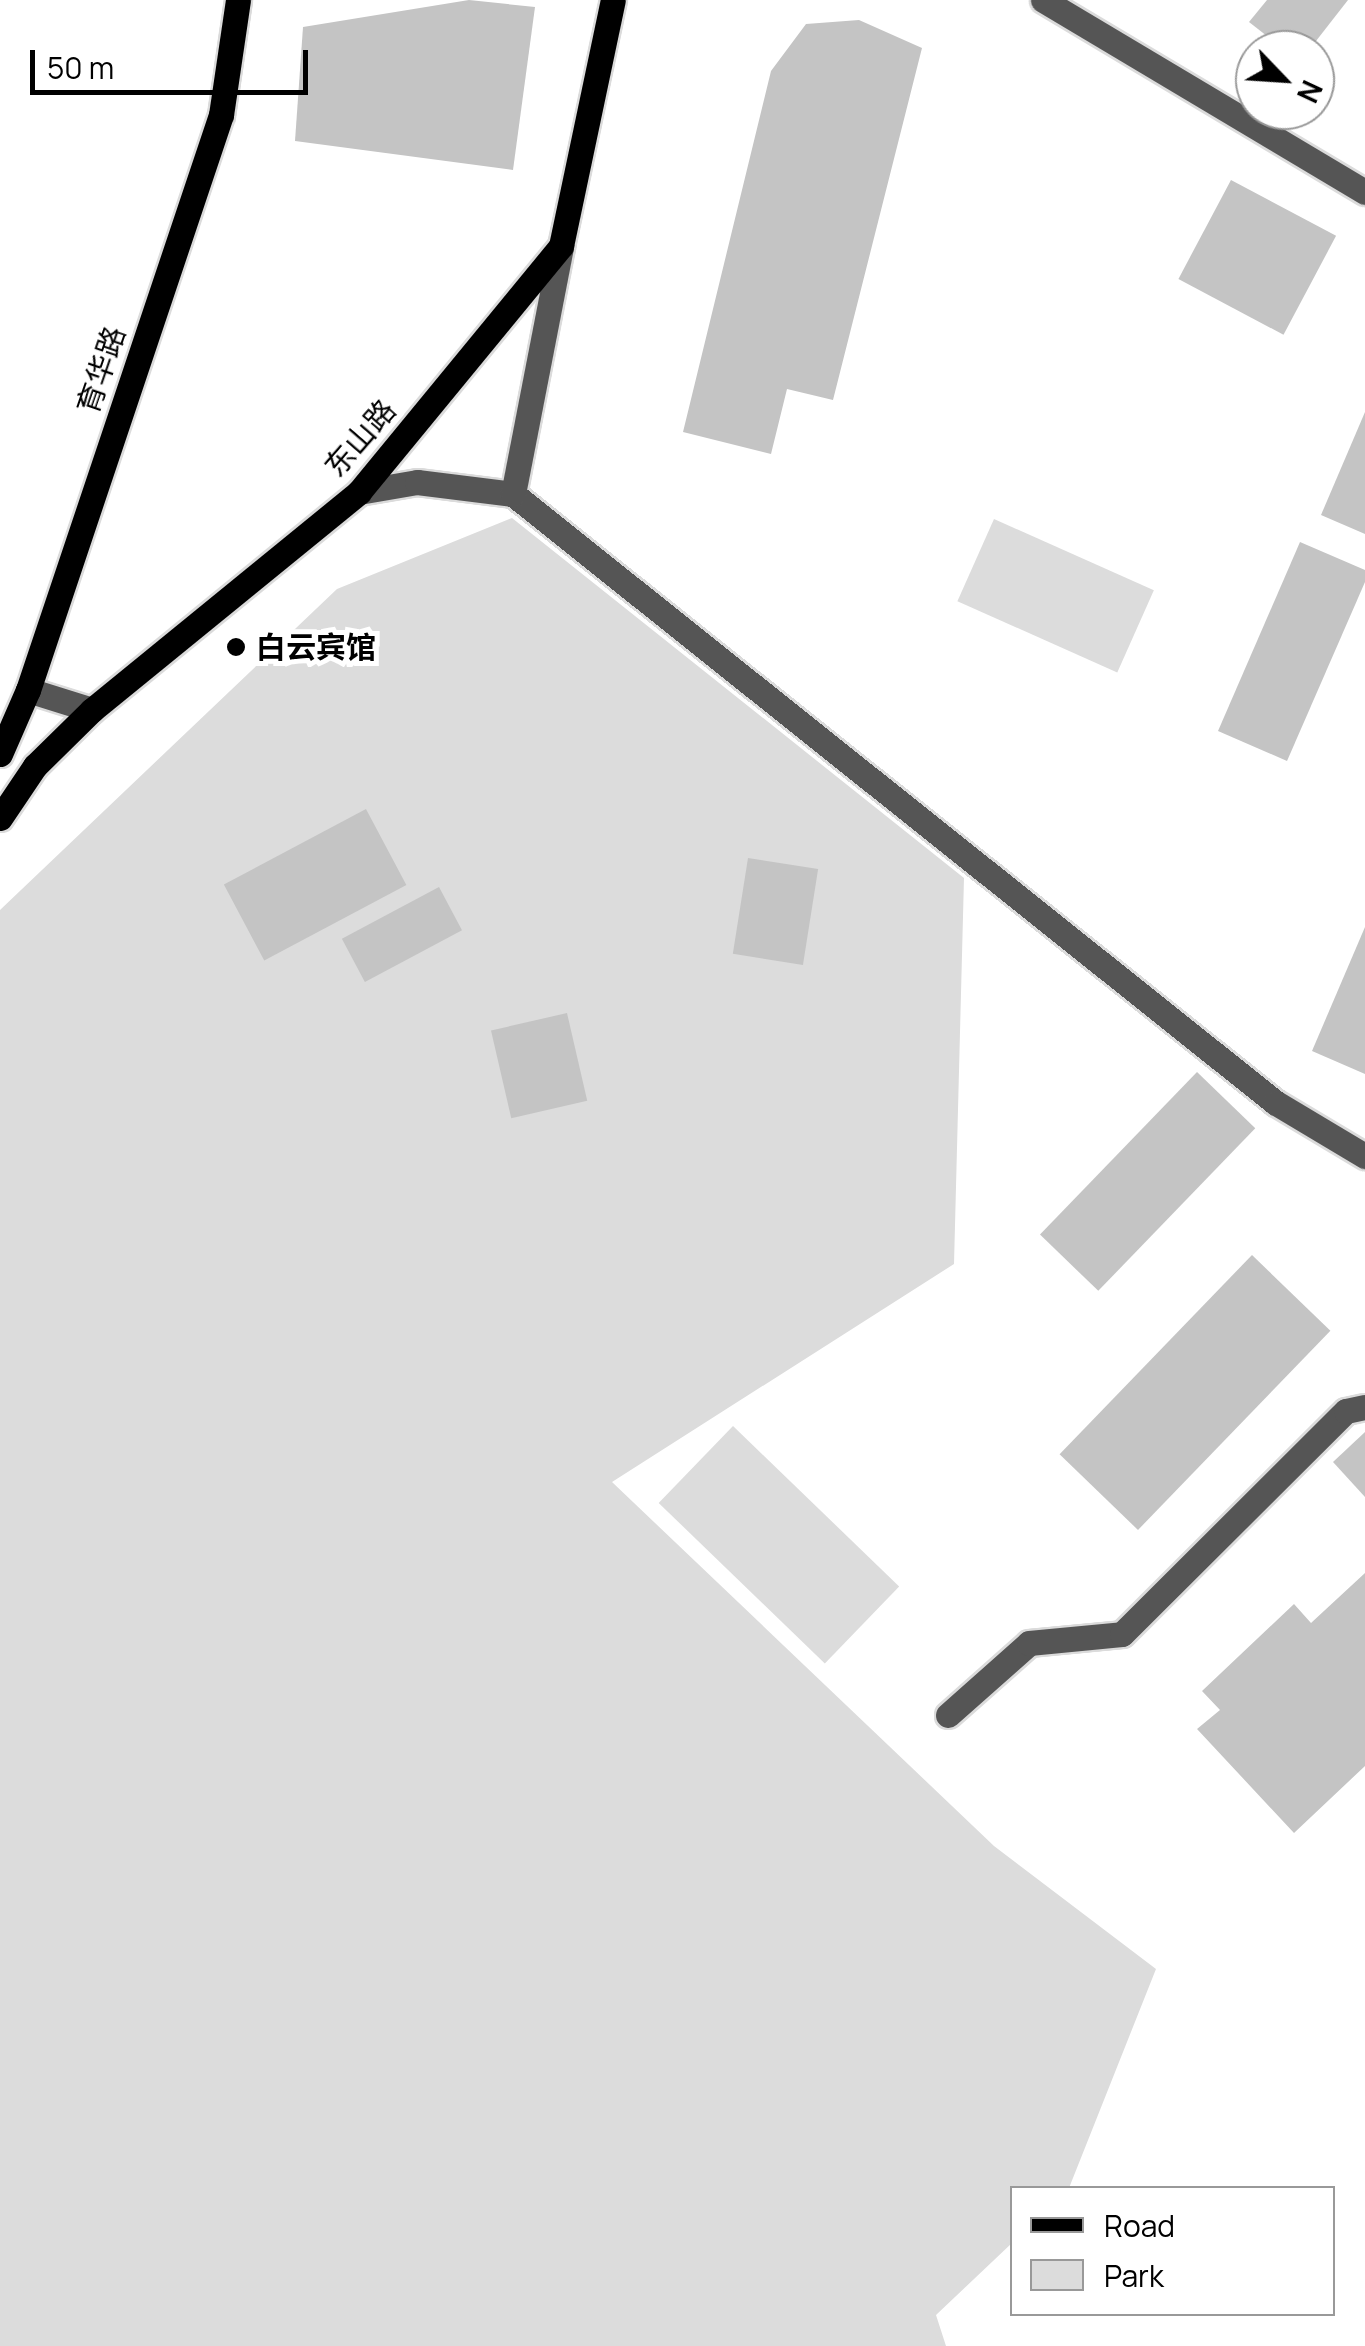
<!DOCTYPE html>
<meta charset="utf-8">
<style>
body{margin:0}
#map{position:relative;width:1365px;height:2346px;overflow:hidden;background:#fff;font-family:Manrope,"Noto Sans SC",sans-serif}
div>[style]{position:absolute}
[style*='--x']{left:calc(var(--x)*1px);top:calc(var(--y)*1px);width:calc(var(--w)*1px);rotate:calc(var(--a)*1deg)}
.green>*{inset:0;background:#dcdcdc;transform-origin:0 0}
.building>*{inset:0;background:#c4c4c4;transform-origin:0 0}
.roads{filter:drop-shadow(2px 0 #dbdbdb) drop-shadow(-2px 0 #dbdbdb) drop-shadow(0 2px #dbdbdb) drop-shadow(0 -2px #dbdbdb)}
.minor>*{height:25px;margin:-12.5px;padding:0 12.5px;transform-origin:12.5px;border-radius:12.5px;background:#555}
.major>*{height:25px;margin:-12.5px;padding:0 12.5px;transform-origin:12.5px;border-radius:12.5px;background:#000}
.dots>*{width:28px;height:28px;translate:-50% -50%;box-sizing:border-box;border:5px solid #fff;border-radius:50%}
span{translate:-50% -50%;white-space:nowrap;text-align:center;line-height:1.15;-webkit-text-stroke:10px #fff;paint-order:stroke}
.street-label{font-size:30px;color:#000}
.poi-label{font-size:30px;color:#000;font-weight:700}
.left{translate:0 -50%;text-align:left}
.legend{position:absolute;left:1010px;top:2186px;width:325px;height:130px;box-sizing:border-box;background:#fff;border:2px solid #999;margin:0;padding:12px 18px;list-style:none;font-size:30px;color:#000}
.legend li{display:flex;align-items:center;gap:20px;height:50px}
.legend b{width:50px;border:2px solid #999}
.north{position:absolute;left:1235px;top:30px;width:100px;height:100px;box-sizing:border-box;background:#fff;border:2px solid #999;border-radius:50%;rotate:115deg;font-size:28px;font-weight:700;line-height:40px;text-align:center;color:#000}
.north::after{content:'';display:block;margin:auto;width:35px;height:45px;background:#000;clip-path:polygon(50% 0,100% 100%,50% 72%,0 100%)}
.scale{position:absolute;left:30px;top:50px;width:278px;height:45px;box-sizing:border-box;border:5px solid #000;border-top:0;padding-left:12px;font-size:30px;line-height:35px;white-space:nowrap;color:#000;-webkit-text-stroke:8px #fff;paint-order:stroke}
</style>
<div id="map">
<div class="green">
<i style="clip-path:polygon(512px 518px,964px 878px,954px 1264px,612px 1482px,994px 1846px,1156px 1969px,1069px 2188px,1012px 2188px,1012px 2243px,936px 2315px,946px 2346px,0 2346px,0 910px,337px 589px)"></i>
<i style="left:994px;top:519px;width:175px;height:90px;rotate:24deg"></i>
<i style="left:733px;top:1426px;width:231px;height:107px;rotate:44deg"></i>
</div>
<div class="building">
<i style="clip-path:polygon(469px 0,535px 7px,513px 170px,295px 141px,303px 27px)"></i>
<i style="clip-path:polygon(1267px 0,1348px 0,1309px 50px,1285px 50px,1249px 22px)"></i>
<i style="clip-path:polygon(859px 20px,922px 48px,833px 400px,787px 389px,771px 454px,683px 432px,771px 71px,806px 24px)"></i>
<i style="left:1231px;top:180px;width:119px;height:112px;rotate:28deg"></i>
<i style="clip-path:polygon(1365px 412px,1365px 534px,1321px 515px)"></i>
<i style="clip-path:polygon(1300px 542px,1365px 570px,1365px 582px,1287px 761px,1218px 731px)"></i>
<i style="left:366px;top:809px;width:86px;height:161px;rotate:62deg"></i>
<i style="left:748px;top:858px;width:71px;height:97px;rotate:9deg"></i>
<i style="left:439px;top:887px;width:49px;height:110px;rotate:62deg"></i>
<i style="clip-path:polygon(1365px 927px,1365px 1074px,1312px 1051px)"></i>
<i style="left:567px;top:1013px;width:90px;height:78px;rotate:77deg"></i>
<i style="left:1197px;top:1072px;width:81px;height:226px;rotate:44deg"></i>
<i style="left:1252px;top:1255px;width:109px;height:277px;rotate:44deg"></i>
<i style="clip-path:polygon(1365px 1432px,1365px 1497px,1333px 1462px)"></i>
<i style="clip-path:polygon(1365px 1573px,1365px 1766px,1294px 1833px,1197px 1729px,1220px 1710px,1202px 1691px,1294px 1604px,1311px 1623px)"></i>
</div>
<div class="roads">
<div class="minor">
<i style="--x:1043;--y:0;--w:375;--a:30.8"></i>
<i style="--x:359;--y:492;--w:59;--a:-9.8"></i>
<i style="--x:417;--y:482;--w:97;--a:7.1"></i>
<i style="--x:513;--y:494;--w:976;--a:38.6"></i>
<i style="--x:1276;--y:1103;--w:104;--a:30.8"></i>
<i style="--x:513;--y:494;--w:253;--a:-79"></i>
<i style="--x:28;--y:690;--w:67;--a:17.4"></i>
<i style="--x:948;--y:1715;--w:108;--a:-41.6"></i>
<i style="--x:1029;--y:1643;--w:93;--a:-5.5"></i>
<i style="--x:1122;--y:1634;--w:316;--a:-44.9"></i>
<i style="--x:1346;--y:1411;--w:19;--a:-12"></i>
</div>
<div class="major">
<i style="--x:0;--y:754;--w:70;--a:-66.4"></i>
<i style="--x:28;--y:690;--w:607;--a:-71.45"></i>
<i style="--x:221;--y:115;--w:116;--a:-81.6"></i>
<i style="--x:0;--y:818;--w:63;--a:-56.1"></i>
<i style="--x:35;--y:766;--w:80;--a:-44.5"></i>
<i style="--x:92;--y:710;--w:345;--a:-39.2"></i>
<i style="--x:359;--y:492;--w:318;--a:-50.6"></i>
<i style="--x:561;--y:246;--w:251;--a:-78.1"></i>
</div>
</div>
<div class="dots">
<i style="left:236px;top:647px;background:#000"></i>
</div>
<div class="street-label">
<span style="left:101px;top:370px;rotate:-71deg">育华路</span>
<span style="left:360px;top:438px;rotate:-49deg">东山路</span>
</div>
<div class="poi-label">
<span class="left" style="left:256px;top:647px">白云宾馆</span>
</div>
<ul class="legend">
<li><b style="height:12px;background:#000"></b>Road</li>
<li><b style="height:28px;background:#dcdcdc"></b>Park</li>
</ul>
<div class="north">N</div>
<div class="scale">50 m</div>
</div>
